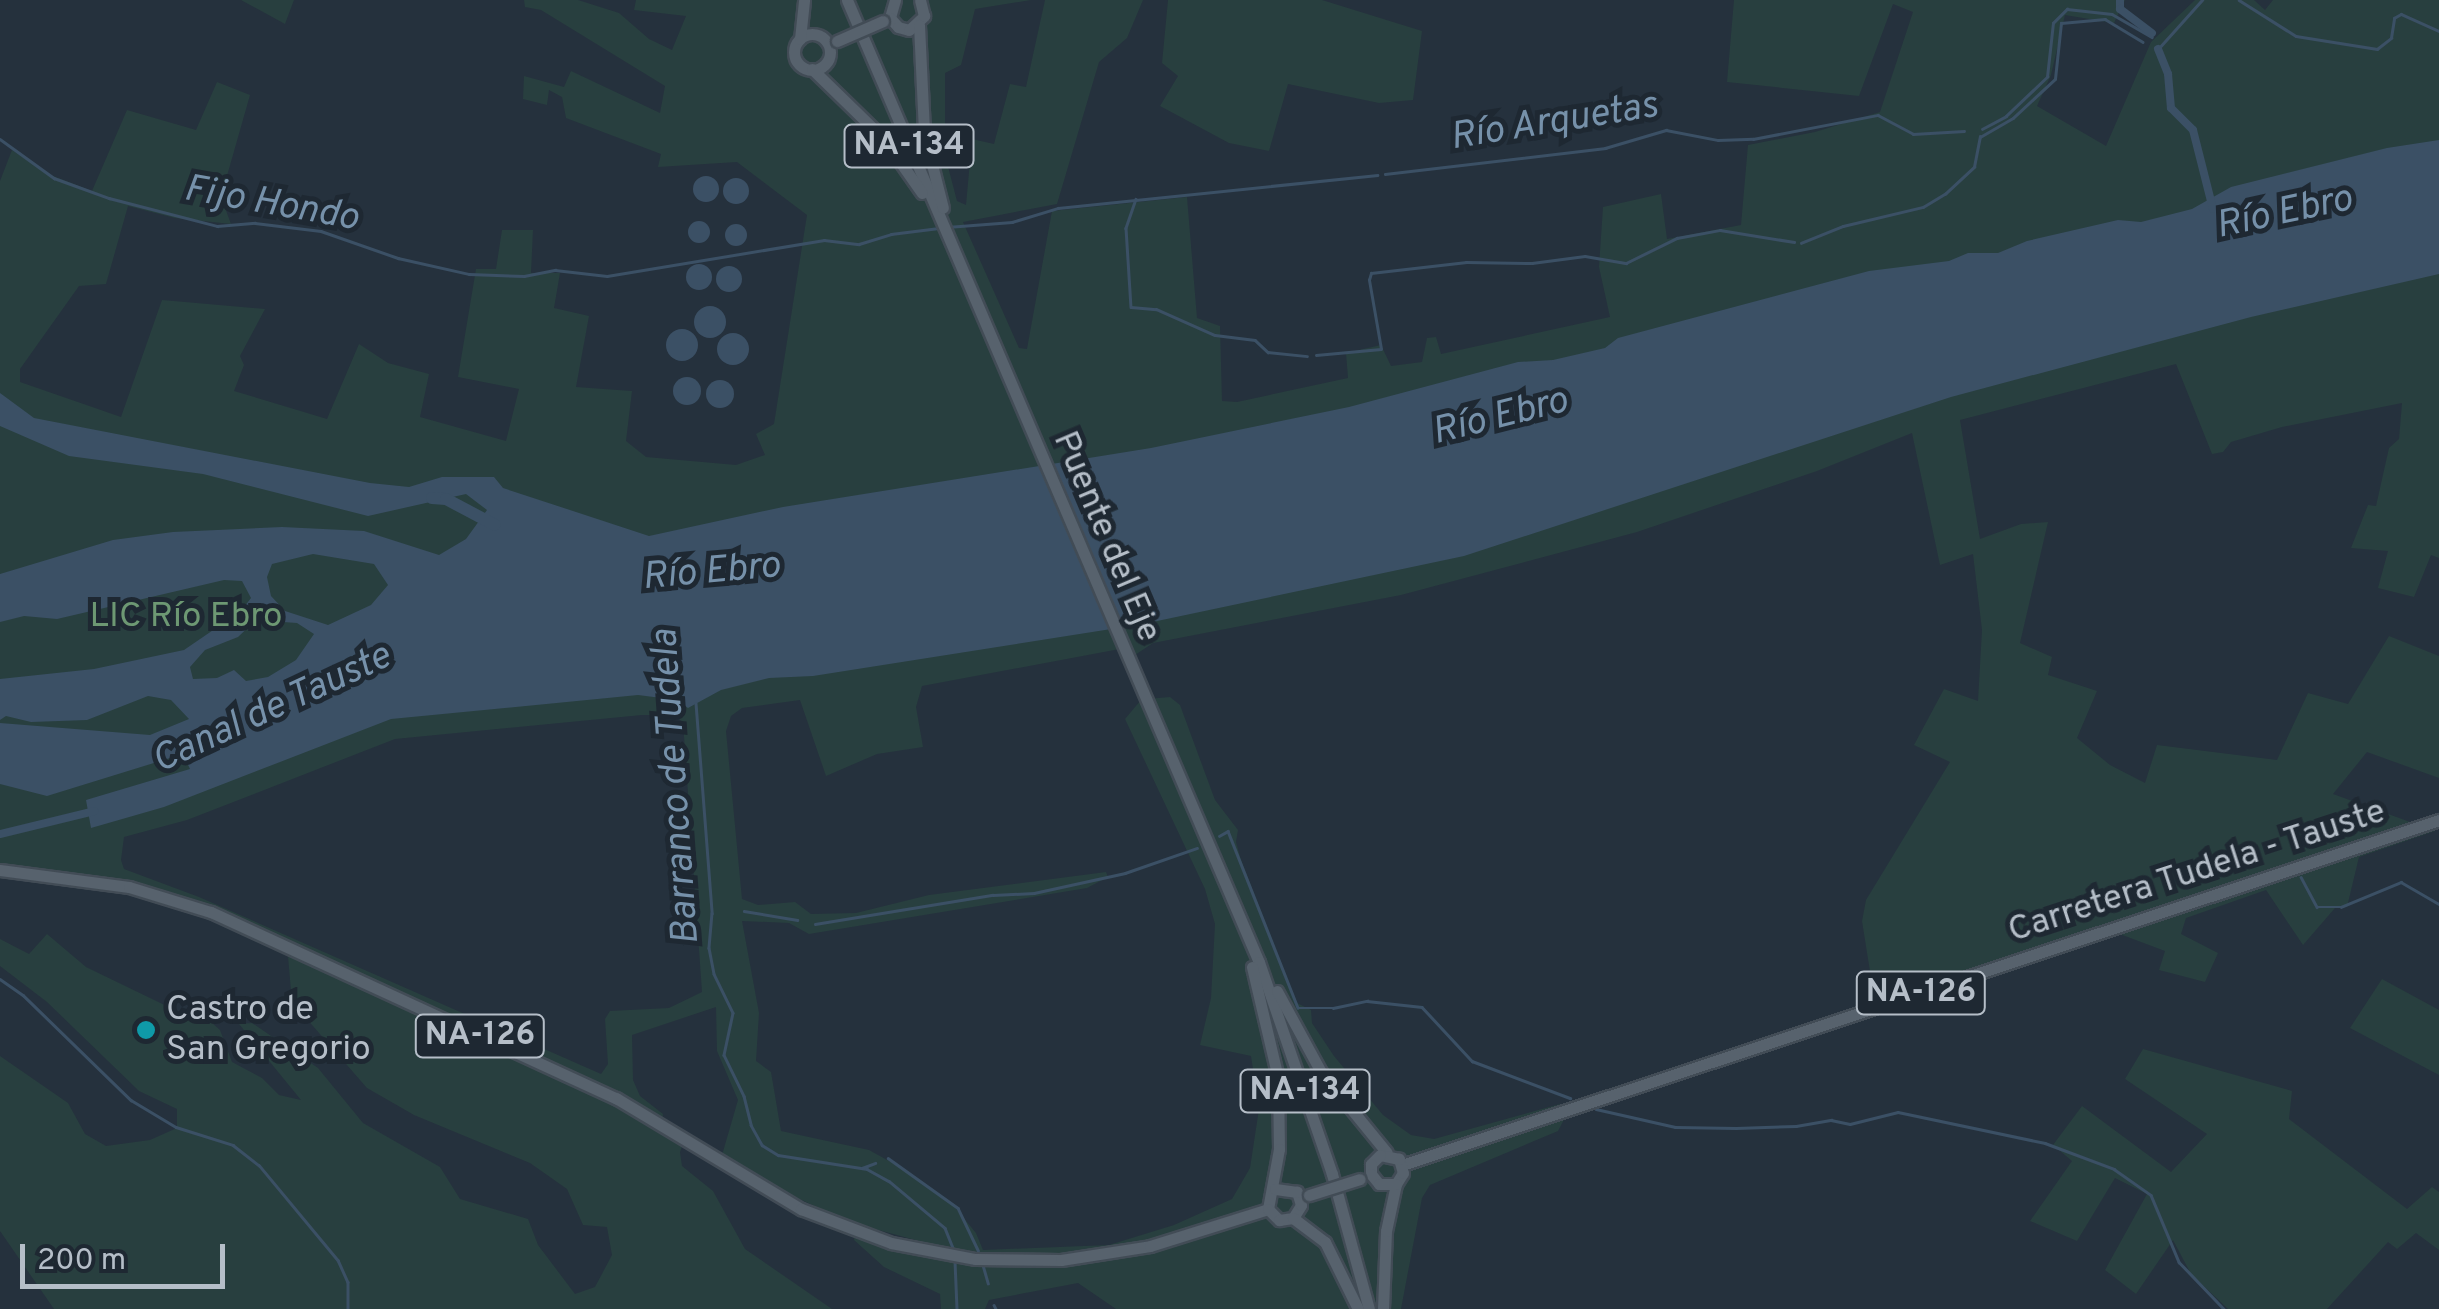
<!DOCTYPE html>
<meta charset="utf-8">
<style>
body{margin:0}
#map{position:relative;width:2439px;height:1309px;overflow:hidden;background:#25313d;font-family:Overpass,sans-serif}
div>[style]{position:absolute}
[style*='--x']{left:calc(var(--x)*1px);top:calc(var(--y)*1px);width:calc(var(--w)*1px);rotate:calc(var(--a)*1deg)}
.green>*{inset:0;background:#283f3f}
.water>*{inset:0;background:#3b5065}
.round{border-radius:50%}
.stream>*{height:2.5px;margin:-1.25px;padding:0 1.25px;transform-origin:1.25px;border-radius:1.25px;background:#3b5065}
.canal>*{height:8px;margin:-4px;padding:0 4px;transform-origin:4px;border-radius:4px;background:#3b5065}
.river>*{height:12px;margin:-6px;padding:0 6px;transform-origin:6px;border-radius:6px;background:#3b5065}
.roads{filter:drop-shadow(2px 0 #424c56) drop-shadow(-2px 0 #424c56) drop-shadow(0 2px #424c56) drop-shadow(0 -2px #424c56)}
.primary>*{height:11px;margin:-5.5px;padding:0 5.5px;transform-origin:5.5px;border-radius:5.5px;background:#57626d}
.primary>.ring{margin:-5.5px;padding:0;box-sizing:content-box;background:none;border:11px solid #57626d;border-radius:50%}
.bridges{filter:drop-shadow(2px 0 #424c56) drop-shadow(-2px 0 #424c56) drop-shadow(0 2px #424c56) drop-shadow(0 -2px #424c56)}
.primary-bridge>*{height:11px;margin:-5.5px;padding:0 5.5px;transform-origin:5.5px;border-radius:5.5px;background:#57626d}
.dots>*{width:28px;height:28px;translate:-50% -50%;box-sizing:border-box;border:5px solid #1e2832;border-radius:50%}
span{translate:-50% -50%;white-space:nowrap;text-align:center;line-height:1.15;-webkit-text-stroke:10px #1e2832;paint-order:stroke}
.shield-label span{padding:2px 8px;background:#1e2832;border:2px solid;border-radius:8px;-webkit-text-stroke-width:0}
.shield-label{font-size:32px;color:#b5bec8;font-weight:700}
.street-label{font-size:35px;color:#b5bec8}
.park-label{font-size:35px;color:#6d9873}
.poi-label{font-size:35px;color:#b5bec8}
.left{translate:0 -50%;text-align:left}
.water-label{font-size:38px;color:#7691aa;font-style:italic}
.scale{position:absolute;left:20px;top:1244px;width:205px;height:45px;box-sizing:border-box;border:5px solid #b5bec8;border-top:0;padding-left:12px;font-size:30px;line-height:35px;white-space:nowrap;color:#b5bec8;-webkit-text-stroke:8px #1e2832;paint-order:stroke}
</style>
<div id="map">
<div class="green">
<i style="clip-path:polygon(241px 0,294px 0,285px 24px)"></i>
<i style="clip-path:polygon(evenodd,524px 0,578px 0,619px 13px,649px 39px,672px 50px,686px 16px,634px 10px,636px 0,1031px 0,975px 9px,961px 65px,945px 73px,945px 155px,957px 201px,966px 205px,972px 139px,994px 144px,1010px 84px,1026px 87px,1045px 0,1143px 0,1127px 38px,1099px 62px,1057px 204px,963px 222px,1019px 348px,1027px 349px,1052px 211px,1187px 197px,1197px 318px,1220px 326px,1222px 401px,1237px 402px,1348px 378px,1346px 353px,1381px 345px,1391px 366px,1422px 362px,1427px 338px,1436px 337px,1441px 354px,1610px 317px,1599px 267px,1603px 207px,1661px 194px,1667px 239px,1741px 225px,1748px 145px,1815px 132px,1880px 112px,1913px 12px,1893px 4px,1859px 96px,1727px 82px,1734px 0,2125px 0,2114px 23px,2065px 15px,2051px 75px,2037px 106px,2106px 146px,2151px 42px,2195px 0,2254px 0,2265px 10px,2273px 0,2439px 0,2439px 558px,2431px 555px,2414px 597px,2378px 588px,2388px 551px,2351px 548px,2368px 505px,2376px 506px,2389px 448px,2399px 439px,2402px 403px,2282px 427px,2231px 442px,2223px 452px,2212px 454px,2176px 364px,1960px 420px,1980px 539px,2021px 524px,2048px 522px,2020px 643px,2052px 657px,2048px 675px,2097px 691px,2077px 738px,2110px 765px,2145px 783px,2157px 745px,2277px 760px,2308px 693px,2348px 704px,2389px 636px,2439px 656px,2439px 778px,2367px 752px,2333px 794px,2435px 831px,2359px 857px,2347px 907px,2335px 908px,2303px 945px,2266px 890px,2186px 918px,2181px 934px,2218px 953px,2205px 982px,2159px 970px,2165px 951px,2109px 930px,1876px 1009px,1862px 921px,1866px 900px,1950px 762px,1914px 745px,1944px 689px,1978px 701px,1982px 630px,1973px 554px,1940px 565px,1912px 433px,1817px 471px,1637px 532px,1401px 595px,1153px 643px,1132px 657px,1125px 648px,922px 686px,916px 707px,923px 747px,877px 754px,826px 776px,800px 700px,742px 708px,731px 716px,726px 731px,742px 899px,758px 905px,795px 902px,811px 914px,856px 913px,929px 895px,1106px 872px,1108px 877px,1087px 888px,809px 934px,789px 923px,742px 921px,759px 1013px,756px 1061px,771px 1072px,781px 1131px,869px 1150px,898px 1166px,953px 1205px,976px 1233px,983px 1250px,1109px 1245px,1174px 1225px,1232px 1199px,1250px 1168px,1259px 1109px,1251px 1056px,1200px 1045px,1211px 998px,1215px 924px,1205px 889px,1125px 719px,1146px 694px,1147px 699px,1170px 697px,1180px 705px,1215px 800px,1238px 830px,1236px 842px,1241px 860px,1297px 1003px,1311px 1010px,1312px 1023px,1334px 1056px,1383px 1115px,1411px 1135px,1434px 1139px,1560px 1104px,1568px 1112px,1558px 1131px,1430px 1185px,1422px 1198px,1401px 1309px,1116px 1309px,1078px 1283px,989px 1300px,985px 1309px,941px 1309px,940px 1294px,884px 1267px,854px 1240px,856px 1228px,904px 1242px,930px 1244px,849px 1222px,720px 1162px,738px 1100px,717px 1051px,716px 1007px,632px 1035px,633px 1080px,640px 1096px,663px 1114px,662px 1124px,686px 1136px,680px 1152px,682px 1166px,713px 1191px,745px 1249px,832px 1309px,54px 1309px,0 1231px,0 1056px,68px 1103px,85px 1134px,106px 1146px,150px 1140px,177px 1128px,177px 1109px,139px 1091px,47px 1002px,0 966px,0 939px,29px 954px,47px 934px,86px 967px,179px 1012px,202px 1014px,220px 1030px,232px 1062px,262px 1078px,279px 1095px,301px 1100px,239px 1024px,252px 1023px,318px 1068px,363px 1123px,440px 1167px,460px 1199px,528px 1219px,538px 1245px,575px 1294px,595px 1287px,612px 1255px,607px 1227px,583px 1225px,567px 1189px,530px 1163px,414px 1115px,367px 1088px,292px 1002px,287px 945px,153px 895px,0 869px,0 181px,12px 150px,48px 174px,92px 191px,127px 110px,196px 130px,217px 82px,250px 95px,221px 197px,231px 224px,175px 218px,128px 206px,106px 284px,79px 286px,20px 369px,20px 382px,121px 417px,162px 300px,265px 309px,240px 356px,244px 365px,234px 391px,327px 419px,359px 344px,388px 363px,429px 374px,420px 417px,506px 441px,519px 389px,458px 377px,476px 269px,496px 269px,502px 230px,533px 230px,531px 273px,560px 273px,554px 308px,589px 316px,576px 387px,632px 391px,626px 441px,646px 457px,736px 465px,765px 455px,756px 434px,774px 424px,807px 215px,737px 162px,658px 167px,661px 154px,566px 118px,562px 97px,549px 90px,547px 105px,523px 99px,524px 76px,564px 87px,571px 71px,660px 113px,665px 86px,541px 10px,525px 7px,524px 0,642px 715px,673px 715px,683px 722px,702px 992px,669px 1008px,610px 1011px,605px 1019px,608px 1064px,601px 1074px,199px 897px,124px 869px,121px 860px,124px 837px,187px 820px,395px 739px,642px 715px)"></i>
<i style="clip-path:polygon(1168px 0,1322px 0,1422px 31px,1413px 100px,1379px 103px,1288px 84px,1269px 151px,1229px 143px,1160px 106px,1178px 76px,1162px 63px)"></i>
<i style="clip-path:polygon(2382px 979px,2439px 1010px,2439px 1075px,2350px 1028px)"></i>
<i style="clip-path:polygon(2143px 1049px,2292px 1091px,2289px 1119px,2407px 1209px,2432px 1187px,2439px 1192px,2439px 1250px,2416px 1233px,2397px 1249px,2388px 1242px,2327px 1309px,2228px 1309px,2191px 1274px,2173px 1240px,2136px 1294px,2105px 1270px,2147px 1194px,2115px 1178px,2077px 1241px,2030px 1221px,2072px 1161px,2053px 1145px,2082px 1106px,2171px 1172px,2207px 1134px,2125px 1079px)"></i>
</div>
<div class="water">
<i style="clip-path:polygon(evenodd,2439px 140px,2439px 274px,2251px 317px,1951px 397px,1464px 556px,1143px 624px,813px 676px,769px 678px,721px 690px,688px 708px,677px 700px,638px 695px,391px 719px,164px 807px,91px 828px,86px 800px,190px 769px,183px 754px,47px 796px,0 784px,0 723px,150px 735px,189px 719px,171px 700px,148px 696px,87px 720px,31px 722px,6px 716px,0 720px,0 679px,94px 669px,184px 650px,241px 611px,251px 598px,242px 581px,224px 580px,57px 619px,24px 616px,0 622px,0 574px,113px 540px,173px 532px,282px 527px,364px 531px,439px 555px,466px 539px,487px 510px,466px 494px,368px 516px,203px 474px,69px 456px,0 426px,0 393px,34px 418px,370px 483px,409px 487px,442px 477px,494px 477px,503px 488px,649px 536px,783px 507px,1151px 448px,1349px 407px,1518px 362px,1553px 360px,1605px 348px,1618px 338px,1869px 271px,1949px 261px,1968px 253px,1998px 253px,2027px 241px,2118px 220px,2141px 222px,2192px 209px,2231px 187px,2387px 148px,2439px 140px,313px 554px,374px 564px,388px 585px,371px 605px,328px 625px,285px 611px,271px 596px,267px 577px,272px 564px,313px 554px,2439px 140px,256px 620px,297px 623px,314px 634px,296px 660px,268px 677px,246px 681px,234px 670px,217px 678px,193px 679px,190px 667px,205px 650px,238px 637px,256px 620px)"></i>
<i class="round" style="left:693px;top:176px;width:26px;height:26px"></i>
<i class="round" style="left:723px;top:178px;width:26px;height:26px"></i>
<i class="round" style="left:688px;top:221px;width:22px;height:22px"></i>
<i class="round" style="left:725px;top:224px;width:22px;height:22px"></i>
<i class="round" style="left:686px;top:264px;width:26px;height:26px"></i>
<i class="round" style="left:716px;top:266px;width:26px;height:26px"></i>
<i class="round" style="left:694px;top:306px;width:32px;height:32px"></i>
<i class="round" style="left:666px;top:329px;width:32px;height:32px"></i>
<i class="round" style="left:717px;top:333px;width:32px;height:32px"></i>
<i class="round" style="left:673px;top:377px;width:28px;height:28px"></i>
<i class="round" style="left:706px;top:380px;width:28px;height:28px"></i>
</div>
<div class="stream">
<i style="--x:2239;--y:0;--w:67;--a:32.3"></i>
<i style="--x:2296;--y:36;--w:82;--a:9.1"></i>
<i style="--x:2377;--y:49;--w:18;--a:-38"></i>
<i style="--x:2391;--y:38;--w:20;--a:-81"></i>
<i style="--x:2394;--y:18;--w:8;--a:-30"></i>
<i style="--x:2401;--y:14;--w:42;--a:24.1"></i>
<i style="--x:2158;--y:49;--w:66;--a:-48.1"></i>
<i style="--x:1982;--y:129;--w:27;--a:-28"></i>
<i style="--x:2006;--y:116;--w:57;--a:-43.6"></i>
<i style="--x:2047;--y:77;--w:54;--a:-83.7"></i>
<i style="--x:2053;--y:23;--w:20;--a:-45"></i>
<i style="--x:2067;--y:9;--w:45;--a:6.3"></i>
<i style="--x:2112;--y:14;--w:46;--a:29.9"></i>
<i style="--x:0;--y:139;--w:67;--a:35.8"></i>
<i style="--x:54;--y:178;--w:59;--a:20"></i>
<i style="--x:109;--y:198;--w:112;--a:14.5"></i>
<i style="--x:217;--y:226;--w:38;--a:-5"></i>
<i style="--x:255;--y:223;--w:66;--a:6.9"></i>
<i style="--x:321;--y:231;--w:82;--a:19.3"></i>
<i style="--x:398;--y:258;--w:73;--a:12.7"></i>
<i style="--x:469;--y:274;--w:55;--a:2.1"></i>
<i style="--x:524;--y:276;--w:32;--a:-11"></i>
<i style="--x:555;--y:270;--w:52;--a:6.6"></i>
<i style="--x:607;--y:276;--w:220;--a:-9.4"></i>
<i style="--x:824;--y:240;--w:35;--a:7"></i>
<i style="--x:859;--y:244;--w:34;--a:-17"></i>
<i style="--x:891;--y:234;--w:48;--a:-7.1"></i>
<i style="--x:1385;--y:174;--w:222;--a:-6.7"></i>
<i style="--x:1605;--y:148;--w:64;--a:-16.4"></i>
<i style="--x:1666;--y:130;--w:53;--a:10.9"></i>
<i style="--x:1718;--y:140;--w:35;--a:-2"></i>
<i style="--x:1753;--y:139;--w:127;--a:-10.9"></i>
<i style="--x:1878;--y:115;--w:40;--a:28"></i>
<i style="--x:1913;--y:134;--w:51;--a:-3.4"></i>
<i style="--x:1136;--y:199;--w:31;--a:109"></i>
<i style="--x:1126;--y:228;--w:79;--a:86.4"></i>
<i style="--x:1131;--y:307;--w:25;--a:5"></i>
<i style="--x:1156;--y:309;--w:64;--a:23.8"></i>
<i style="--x:1215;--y:335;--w:40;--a:7.1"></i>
<i style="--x:1255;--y:340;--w:18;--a:43"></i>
<i style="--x:1268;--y:352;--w:39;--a:6"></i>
<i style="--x:947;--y:227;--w:65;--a:-4.4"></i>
<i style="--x:1012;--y:222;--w:48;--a:-16.9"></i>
<i style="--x:1058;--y:208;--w:321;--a:-5.9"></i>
<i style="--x:1801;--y:243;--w:45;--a:-22"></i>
<i style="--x:1843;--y:226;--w:82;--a:-13.4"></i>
<i style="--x:1923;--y:207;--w:26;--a:-31"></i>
<i style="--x:1945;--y:194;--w:40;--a:-43"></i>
<i style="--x:1974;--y:167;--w:31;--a:-79"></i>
<i style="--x:1980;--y:137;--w:38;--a:-30"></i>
<i style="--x:2013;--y:118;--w:57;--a:-42.9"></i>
<i style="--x:2055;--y:79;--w:56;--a:-83.9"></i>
<i style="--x:2061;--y:23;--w:44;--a:-5.2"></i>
<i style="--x:2105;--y:19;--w:44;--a:31.2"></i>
<i style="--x:1316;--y:355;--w:65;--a:-5.3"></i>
<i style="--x:1381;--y:349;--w:70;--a:-99.9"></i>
<i style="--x:1369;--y:280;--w:7;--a:-74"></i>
<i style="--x:1371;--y:273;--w:96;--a:-6.6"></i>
<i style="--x:1466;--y:262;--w:66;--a:0.9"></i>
<i style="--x:1532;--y:263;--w:53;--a:-7.5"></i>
<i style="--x:1585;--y:256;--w:42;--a:9.7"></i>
<i style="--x:1626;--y:263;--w:57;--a:-26.1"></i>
<i style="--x:1677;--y:238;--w:44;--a:-10.5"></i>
<i style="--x:1720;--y:230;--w:75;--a:9.2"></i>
<i style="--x:696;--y:703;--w:211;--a:85.6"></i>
<i style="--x:712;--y:913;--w:35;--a:95"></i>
<i style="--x:709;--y:948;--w:26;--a:79"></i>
<i style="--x:714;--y:974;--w:43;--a:64"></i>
<i style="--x:733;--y:1013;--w:43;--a:102.1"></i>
<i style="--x:724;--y:1055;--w:46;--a:64"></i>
<i style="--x:744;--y:1096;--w:30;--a:76"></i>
<i style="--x:751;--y:1125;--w:23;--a:61"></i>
<i style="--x:762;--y:1145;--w:19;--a:32"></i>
<i style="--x:778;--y:1155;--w:90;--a:8.9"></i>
<i style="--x:867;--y:1169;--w:25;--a:29"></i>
<i style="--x:889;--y:1181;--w:73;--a:40"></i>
<i style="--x:945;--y:1228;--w:22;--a:68"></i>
<i style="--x:1219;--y:836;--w:10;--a:-29"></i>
<i style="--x:1228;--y:831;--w:190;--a:68.4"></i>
<i style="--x:1298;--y:1008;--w:35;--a:0"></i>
<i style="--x:1333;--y:1008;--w:35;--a:-12"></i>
<i style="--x:1367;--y:1001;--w:55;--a:6.2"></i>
<i style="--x:1422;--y:1007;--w:74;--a:47.2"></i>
<i style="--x:1472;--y:1061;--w:105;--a:20.7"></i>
<i style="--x:2301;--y:877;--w:34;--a:62"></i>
<i style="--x:2317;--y:907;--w:24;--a:0"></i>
<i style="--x:2341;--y:907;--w:65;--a:-22.6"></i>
<i style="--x:2401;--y:882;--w:44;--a:30.1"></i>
<i style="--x:744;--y:911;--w:54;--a:9.6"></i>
<i style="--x:815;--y:924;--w:180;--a:-9.3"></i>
<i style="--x:993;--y:895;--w:41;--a:-2.8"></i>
<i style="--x:1034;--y:893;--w:93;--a:-12.4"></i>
<i style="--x:1125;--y:873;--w:76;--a:-19.1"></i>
<i style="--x:0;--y:979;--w:28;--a:35"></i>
<i style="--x:23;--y:995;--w:151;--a:44.2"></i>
<i style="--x:131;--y:1100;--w:52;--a:31"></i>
<i style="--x:176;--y:1127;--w:60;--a:17.5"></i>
<i style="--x:233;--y:1145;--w:33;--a:38"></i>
<i style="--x:259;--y:1165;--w:124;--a:50.3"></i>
<i style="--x:338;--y:1260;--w:24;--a:66"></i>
<i style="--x:348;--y:1282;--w:27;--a:90"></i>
<i style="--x:1596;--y:1109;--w:81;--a:12.8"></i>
<i style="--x:1675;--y:1127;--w:61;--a:0.9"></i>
<i style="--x:1736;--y:1128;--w:60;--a:-1.9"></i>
<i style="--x:1796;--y:1126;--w:36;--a:-10"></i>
<i style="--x:1831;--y:1120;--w:19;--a:12"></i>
<i style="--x:1850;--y:1124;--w:49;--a:-14"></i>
<i style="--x:1898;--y:1112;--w:150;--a:11.9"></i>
<i style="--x:2045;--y:1143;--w:74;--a:20.6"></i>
<i style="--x:2114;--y:1169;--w:45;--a:35.1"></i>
<i style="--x:2151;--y:1195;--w:73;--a:67.3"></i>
<i style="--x:2179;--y:1262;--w:65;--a:46.2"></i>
<i style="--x:888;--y:1158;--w:86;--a:35.5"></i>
<i style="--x:958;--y:1208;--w:47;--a:64.5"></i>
<i style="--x:862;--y:1168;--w:14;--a:-21"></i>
<i style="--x:955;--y:1261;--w:48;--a:87.6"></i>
<i style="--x:983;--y:1265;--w:19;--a:74"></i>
<i style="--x:994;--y:1305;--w:4;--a:63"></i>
</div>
<div class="canal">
<i style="--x:2120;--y:0;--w:9;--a:90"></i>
<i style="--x:2120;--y:9;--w:40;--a:37"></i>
<i style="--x:2158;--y:49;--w:27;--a:68"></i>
<i style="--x:2168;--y:74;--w:34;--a:85"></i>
<i style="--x:2171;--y:108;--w:31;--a:45"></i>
<i style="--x:2193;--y:130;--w:81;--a:75.8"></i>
<i style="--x:0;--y:834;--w:97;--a:-13.7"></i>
</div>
<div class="river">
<i style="--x:432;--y:498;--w:14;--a:4"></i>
<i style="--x:446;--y:499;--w:55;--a:28"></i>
</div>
<div class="roads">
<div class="primary">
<i style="--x:847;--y:0;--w:1047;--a:66.82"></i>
<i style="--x:1259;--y:962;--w:224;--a:71"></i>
<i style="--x:1332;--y:1174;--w:140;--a:74.7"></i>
<i style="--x:895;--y:0;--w:19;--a:106"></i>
<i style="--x:890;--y:18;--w:12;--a:48"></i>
<i style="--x:898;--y:27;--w:11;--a:15"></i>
<i style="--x:909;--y:30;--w:21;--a:-43"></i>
<i style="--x:924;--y:16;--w:16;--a:-104"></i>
<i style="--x:919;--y:25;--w:108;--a:87.3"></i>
<i style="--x:924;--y:133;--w:77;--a:75.8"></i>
<i class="ring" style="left:794px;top:34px;width:25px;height:25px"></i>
<i style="--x:800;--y:39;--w:39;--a:-84"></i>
<i style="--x:812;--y:69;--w:100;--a:44.2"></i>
<i style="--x:884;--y:139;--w:66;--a:54.9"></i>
<i style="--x:0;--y:870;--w:130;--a:7.5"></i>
<i style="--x:129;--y:887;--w:86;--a:17"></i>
<i style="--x:211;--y:912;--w:446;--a:24.7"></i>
<i style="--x:616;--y:1098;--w:216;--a:31"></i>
<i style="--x:801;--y:1209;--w:96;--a:20.7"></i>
<i style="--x:891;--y:1243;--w:86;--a:10.8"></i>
<i style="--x:975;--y:1259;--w:86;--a:0.7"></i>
<i style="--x:1061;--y:1260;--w:90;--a:-8.9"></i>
<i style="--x:1150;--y:1246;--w:124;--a:-17.4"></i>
<i style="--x:1252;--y:967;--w:114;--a:76.8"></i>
<i style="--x:1278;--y:1078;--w:71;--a:89.2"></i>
<i style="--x:1279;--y:1149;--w:61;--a:100.4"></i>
<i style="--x:1268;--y:1209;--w:16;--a:45"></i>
<i style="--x:1279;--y:1220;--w:14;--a:-8"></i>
<i style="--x:1293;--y:1218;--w:15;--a:-58"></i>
<i style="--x:1301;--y:1205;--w:14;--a:-107"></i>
<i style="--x:1297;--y:1192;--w:22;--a:-172"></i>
<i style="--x:1277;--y:991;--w:92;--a:61.5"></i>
<i style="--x:1321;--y:1072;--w:104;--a:50.8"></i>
<i style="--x:1402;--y:1165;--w:1093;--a:-18.4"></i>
<i style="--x:1293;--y:1218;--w:40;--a:37"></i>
<i style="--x:1325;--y:1242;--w:75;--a:63.8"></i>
<i style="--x:1383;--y:1309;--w:78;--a:-87.8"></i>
<i style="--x:1386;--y:1231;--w:48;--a:-78"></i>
<i style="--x:1396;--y:1184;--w:13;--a:-58"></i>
<i style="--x:1403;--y:1173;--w:15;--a:-106"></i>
<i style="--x:1399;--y:1159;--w:19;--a:-168"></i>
<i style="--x:1380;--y:1155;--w:13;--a:135"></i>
<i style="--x:1371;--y:1164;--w:10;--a:90"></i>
<i style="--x:1371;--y:1174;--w:13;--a:51"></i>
<i style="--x:1379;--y:1184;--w:17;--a:0"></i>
</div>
</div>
<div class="bridges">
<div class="primary-bridge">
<i style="--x:837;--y:41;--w:50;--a:-23.5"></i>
<i style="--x:1309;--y:1195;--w:53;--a:-17.4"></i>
</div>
</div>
<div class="dots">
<i style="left:146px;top:1030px;background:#0f9aa8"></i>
</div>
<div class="shield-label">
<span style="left:909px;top:146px">NA-134</span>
<span style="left:1921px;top:993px">NA-126</span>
<span style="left:480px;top:1036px">NA-126</span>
<span style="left:1305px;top:1091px">NA-134</span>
</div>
<div class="street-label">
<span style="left:1106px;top:537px;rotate:67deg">Puente del Eje</span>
<span style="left:2197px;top:872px;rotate:-18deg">Carretera Tudela - Tauste</span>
</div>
<div class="park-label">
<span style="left:186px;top:617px">LIC Río Ebro</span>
</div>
<div class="poi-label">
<span class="left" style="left:166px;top:1030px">Castro de<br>San Gregorio</span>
</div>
<div class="water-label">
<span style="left:1554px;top:123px;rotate:-9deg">Río Arquetas</span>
<span style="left:271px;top:205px;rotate:10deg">Fijo Hondo</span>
<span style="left:2284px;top:214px;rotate:-12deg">Río Ebro</span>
<span style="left:1500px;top:418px;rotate:-14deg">Río Ebro</span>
<span style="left:711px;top:573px;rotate:-5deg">Río Ebro</span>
<span style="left:272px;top:710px;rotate:-25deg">Canal de Tauste</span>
<span style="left:677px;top:787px;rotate:-94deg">Barranco de Tudela</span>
</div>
<div class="scale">200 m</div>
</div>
